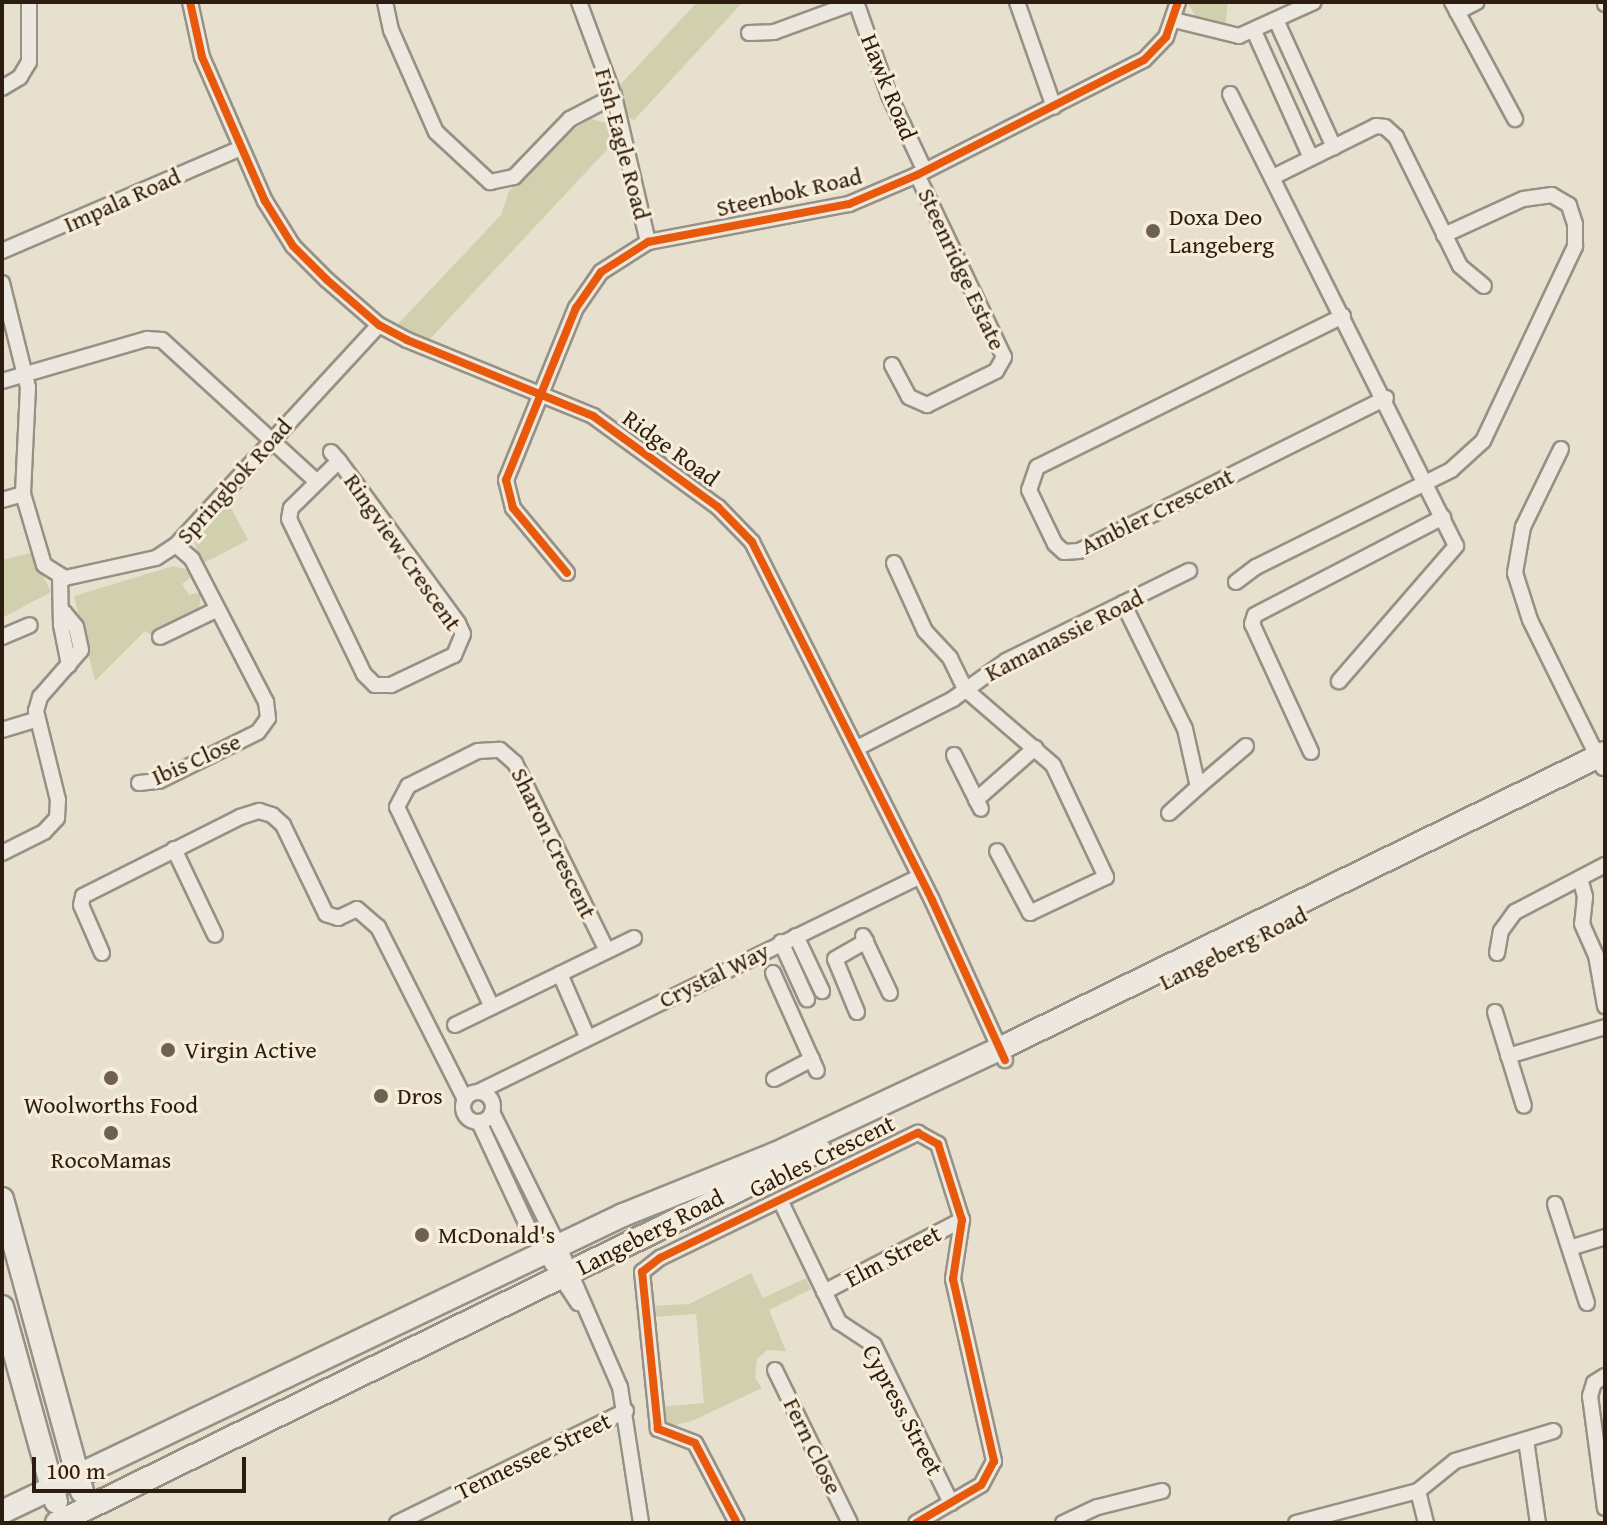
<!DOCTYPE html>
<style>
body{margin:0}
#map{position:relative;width:1607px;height:1525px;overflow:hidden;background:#e8e0ce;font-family:"Gentium Book Plus",serif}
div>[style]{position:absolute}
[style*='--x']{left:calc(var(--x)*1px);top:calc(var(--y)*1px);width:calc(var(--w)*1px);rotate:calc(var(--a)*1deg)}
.green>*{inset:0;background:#d0d0ae}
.roads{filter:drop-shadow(2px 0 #979084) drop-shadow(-2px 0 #979084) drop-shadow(0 2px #979084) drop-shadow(0 -2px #979084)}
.minor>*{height:14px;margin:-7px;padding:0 7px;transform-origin:7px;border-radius:7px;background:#ece8e0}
.minor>.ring{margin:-7px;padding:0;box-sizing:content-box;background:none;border:14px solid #ece8e0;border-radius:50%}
.secondary>*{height:22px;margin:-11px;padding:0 11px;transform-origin:11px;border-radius:11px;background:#ece8e0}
.cycleway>*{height:8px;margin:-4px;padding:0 4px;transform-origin:4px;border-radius:4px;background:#e8590c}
.dots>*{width:22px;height:22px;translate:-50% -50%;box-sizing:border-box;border:4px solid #f7edd9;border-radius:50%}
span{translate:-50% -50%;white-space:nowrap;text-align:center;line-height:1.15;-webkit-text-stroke:6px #f7edd9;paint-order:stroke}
.street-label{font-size:24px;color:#2d1d11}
.poi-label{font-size:24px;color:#2d1d11}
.left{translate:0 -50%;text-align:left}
.frame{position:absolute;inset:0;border:4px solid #2d1d11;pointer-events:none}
.scale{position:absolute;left:32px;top:1457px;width:214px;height:36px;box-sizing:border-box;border:4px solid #2d1d11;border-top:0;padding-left:10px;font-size:24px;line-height:28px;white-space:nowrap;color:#2d1d11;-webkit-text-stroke:6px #f7edd9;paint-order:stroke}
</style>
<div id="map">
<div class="green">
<i style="clip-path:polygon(697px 2px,743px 2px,634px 120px,628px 117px,620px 85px)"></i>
<i style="clip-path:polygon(1187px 2px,1228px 2px,1225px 27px,1196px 17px)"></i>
<i style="clip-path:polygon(591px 119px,609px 124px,616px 140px,429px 340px,398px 324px,501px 215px,509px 191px,574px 129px)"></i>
<i style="clip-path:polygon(227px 500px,248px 540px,202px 564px,193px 539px)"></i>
<i style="clip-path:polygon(31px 553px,51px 592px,2px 618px,2px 560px)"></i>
<i style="clip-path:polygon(173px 566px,190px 570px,193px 576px,182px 584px,189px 595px,201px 592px,199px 610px,151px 635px,145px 631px,95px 681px,74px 596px)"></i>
<i style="clip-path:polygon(751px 1273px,763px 1298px,806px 1278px,811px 1289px,769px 1310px,786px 1351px,767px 1350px,757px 1359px,755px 1378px,762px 1388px,692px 1421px,667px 1427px,661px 1422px,659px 1407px,704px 1403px,696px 1314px,651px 1317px,650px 1306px,689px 1304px)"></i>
</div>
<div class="roads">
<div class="minor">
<i style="--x:190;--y:2;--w:56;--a:77.7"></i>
<i style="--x:202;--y:57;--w:157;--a:66.4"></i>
<i style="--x:265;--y:201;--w:53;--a:58.1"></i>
<i style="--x:293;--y:246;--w:48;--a:45"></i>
<i style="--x:327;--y:280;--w:69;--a:40.9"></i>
<i style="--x:379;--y:325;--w:32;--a:28"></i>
<i style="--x:407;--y:340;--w:201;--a:22.2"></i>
<i style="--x:593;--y:416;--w:155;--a:36.1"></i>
<i style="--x:718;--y:507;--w:49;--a:45.8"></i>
<i style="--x:752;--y:542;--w:401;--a:63.3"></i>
<i style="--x:932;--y:900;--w:176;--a:65.5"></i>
<i style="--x:385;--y:2;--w:29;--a:78"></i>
<i style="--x:391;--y:30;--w:111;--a:66.2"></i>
<i style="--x:436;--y:132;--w:74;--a:42.8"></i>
<i style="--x:490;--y:182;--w:25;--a:-12"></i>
<i style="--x:514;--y:177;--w:81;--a:-46"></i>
<i style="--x:570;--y:119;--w:50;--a:-27.6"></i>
<i style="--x:579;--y:2;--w:100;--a:69.6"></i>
<i style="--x:614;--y:96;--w:150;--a:76.9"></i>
<i style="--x:856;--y:2;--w:99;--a:70.5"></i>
<i style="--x:889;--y:95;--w:84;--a:64.7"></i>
<i style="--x:1017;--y:2;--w:111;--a:70.6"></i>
<i style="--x:1452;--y:2;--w:133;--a:61.7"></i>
<i style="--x:1605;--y:2;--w:2;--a:90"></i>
<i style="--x:1457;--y:12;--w:22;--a:-27"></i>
<i style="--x:1174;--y:20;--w:67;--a:13.8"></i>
<i style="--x:1239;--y:36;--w:82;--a:-24.4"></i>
<i style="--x:1276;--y:20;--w:140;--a:65.5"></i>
<i style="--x:1254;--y:31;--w:139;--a:65.8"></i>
<i style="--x:749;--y:33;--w:25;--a:-2"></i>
<i style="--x:774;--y:32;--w:87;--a:-20.1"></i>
<i style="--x:2;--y:88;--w:21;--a:-31"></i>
<i style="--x:20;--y:77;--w:17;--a:-59"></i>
<i style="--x:29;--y:62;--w:60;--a:-90"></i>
<i style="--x:1230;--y:94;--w:505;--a:63.43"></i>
<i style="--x:1456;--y:546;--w:179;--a:130.9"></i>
<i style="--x:1273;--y:177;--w:115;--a:-26.3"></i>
<i style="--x:1376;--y:126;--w:9;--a:6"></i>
<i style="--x:1385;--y:127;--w:15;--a:42"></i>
<i style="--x:1396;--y:137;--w:144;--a:63.6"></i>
<i style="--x:1460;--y:266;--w:31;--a:40"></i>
<i style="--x:2;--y:251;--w:260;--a:-23.3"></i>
<i style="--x:2;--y:283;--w:107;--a:76"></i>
<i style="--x:28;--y:387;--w:107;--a:92.7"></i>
<i style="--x:23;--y:494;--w:74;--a:73.5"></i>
<i style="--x:44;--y:565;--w:25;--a:32"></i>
<i style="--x:65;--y:578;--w:93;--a:-12.4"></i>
<i style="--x:156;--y:558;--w:24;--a:-33"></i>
<i style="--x:176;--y:545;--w:299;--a:-47.3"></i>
<i style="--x:1343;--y:316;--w:341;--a:153.7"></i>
<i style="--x:1037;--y:467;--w:24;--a:109"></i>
<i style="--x:1029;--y:490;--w:60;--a:64.3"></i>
<i style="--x:1055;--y:544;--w:12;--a:42"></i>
<i style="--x:1064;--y:552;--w:15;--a:-4"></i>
<i style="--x:1079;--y:551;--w:343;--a:-26.5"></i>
<i style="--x:892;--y:365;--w:36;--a:62"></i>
<i style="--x:909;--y:397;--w:20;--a:24"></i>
<i style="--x:927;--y:405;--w:77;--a:-26.2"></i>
<i style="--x:996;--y:371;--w:16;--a:-60"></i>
<i style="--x:1004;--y:357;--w:202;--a:-115.5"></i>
<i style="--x:2;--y:381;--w:151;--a:-16.2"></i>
<i style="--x:147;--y:339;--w:15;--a:4"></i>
<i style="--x:162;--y:340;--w:209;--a:42.5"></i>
<i style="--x:1561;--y:449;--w:87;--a:116"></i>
<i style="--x:1523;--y:527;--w:47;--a:99.9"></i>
<i style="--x:1515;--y:573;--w:49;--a:72.3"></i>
<i style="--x:1530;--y:620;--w:165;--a:63.7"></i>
<i style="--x:331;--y:452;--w:12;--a:48"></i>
<i style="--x:339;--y:461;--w:201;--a:53.7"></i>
<i style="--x:458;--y:623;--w:12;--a:66"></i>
<i style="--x:463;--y:634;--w:23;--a:113"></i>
<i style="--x:454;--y:655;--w:70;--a:154.5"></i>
<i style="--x:391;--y:685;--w:16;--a:180"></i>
<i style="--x:375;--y:685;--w:16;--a:-135"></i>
<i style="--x:364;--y:674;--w:172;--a:-115.8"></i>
<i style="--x:289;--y:519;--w:11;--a:-80"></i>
<i style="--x:291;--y:508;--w:67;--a:-44.4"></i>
<i style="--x:2;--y:500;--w:22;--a:-16"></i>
<i style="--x:894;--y:563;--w:75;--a:65.5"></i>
<i style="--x:925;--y:631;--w:37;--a:47"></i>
<i style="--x:950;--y:658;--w:34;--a:64"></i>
<i style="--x:965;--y:689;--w:116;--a:40.8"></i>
<i style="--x:1053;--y:765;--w:124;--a:64.7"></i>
<i style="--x:1106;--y:877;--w:84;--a:154.7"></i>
<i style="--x:1030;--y:913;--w:70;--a:-118"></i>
<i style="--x:567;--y:573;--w:85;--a:-129.7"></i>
<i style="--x:513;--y:508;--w:29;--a:-104"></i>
<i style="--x:506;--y:480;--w:186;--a:-67.9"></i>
<i style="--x:576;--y:308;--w:44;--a:-55.2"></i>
<i style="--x:601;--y:272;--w:56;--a:-32.6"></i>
<i style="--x:648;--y:242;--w:205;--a:-10.7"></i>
<i style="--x:849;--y:204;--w:74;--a:-23.1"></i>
<i style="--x:917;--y:175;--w:254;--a:-26.9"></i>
<i style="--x:1144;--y:60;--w:32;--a:-46"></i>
<i style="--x:1166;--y:37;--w:37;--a:-71"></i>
<i style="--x:60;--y:577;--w:48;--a:88.8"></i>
<i style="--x:61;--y:625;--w:41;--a:78.7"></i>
<i style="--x:1236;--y:582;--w:25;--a:-37"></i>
<i style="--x:1256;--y:567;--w:218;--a:-26.4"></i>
<i style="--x:1451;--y:470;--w:43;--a:-42.2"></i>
<i style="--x:1483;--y:441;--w:216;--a:-64.7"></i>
<i style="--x:1575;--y:246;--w:22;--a:-90"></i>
<i style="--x:1575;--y:224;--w:20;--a:-108"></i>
<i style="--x:1569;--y:205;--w:20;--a:-150"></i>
<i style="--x:1552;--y:195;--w:29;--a:172"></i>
<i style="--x:1523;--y:199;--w:87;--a:155.5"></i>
<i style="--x:1123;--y:603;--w:140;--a:63.8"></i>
<i style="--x:1185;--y:729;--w:59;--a:77.4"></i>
<i style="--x:1198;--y:787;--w:39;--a:138"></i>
<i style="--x:2;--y:637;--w:30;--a:-23"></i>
<i style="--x:160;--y:637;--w:64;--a:-25.8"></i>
<i style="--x:2;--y:730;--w:37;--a:-17"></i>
<i style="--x:857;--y:748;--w:108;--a:-27"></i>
<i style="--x:953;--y:699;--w:65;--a:-35.6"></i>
<i style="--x:1006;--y:661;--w:204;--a:-26.2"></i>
<i style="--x:1311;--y:752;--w:141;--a:-114.7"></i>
<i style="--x:1252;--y:624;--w:9;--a:-72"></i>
<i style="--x:1255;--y:615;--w:212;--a:-27.5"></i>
<i style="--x:954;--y:755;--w:60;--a:63.4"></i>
<i style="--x:139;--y:783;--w:20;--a:-6"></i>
<i style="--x:159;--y:781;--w:110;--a:-26.3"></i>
<i style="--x:258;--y:732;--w:17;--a:-54"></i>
<i style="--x:268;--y:718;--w:16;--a:-97"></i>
<i style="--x:266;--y:702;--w:161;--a:-117.4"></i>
<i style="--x:192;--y:559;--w:21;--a:-139"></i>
<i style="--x:1198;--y:787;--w:63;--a:-40.5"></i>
<i style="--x:976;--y:800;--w:79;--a:-41.4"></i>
<i style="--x:174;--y:849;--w:95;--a:64.5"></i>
<i style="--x:2;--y:853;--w:47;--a:-26.6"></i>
<i style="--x:44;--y:832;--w:19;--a:-47"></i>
<i style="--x:57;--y:818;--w:18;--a:-87"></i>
<i style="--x:58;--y:800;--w:92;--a:-103.9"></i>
<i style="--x:36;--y:711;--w:15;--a:-74"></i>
<i style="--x:40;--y:697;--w:62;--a:-48.9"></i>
<i style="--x:81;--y:650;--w:24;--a:-102"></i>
<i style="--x:76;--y:627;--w:19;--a:-129"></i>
<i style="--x:1580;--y:878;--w:20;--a:75"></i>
<i style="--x:1585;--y:897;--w:27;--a:96"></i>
<i style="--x:1582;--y:924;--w:34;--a:66"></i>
<i style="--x:1596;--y:955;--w:52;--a:80"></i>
<i style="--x:796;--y:936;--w:61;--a:64.7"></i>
<i style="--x:863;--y:936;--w:63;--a:64.7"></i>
<i style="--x:781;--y:942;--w:63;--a:65.5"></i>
<i style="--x:102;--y:953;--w:52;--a:-113.6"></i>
<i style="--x:81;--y:905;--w:9;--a:-77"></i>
<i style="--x:83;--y:896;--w:176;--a:-26.7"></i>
<i style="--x:240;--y:817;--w:20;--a:-18"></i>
<i style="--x:259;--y:811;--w:14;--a:17"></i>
<i style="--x:272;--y:815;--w:15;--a:42"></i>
<i style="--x:283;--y:825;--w:99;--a:64.2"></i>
<i style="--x:326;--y:914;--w:13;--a:18"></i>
<i style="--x:338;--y:918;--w:21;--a:-25"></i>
<i style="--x:357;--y:909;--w:28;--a:41"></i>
<i style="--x:378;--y:927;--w:193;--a:63.2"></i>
<i style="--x:1497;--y:953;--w:22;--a:-80"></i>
<i style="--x:1501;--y:931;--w:24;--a:-54"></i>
<i style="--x:1515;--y:912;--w:102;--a:-27.6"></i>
<i style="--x:773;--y:973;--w:107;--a:65.8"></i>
<i style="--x:560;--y:974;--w:68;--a:66.5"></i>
<i style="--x:492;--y:1007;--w:221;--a:-115.4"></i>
<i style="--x:397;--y:807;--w:24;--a:-62"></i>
<i style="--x:408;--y:786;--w:78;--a:-26.6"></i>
<i style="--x:478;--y:751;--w:22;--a:-3"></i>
<i style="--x:500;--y:750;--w:20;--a:41"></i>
<i style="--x:515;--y:763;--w:209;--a:63.9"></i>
<i style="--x:857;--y:1012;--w:57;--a:-112.5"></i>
<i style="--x:835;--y:959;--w:36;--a:-30"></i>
<i style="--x:1495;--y:1012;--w:98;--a:72.9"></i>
<i style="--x:455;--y:1025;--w:199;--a:-25.9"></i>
<i style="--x:1508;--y:1056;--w:101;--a:-16.6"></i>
<i style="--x:774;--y:1079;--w:43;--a:-27.8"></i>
<i style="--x:478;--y:1092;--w:492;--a:-26"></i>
<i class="ring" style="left:463px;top:1092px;width:16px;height:16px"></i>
<i style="--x:492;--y:1112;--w:151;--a:63.6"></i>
<i style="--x:559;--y:1247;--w:153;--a:66.5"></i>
<i style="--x:620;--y:1387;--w:138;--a:81.2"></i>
<i style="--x:479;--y:1122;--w:118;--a:65"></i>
<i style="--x:529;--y:1229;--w:89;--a:56.5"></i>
<i style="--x:780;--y:1200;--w:136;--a:64.2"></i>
<i style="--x:839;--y:1322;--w:42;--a:33.3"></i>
<i style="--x:874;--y:1345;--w:176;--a:64"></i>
<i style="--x:1555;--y:1204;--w:104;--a:72.1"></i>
<i style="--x:1573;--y:1247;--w:34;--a:-17"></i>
<i style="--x:824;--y:1292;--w:156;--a:-27.6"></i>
<i style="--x:775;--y:1370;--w:170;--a:63.9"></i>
<i style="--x:1605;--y:1376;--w:13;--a:148"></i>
<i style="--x:1594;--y:1383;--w:14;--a:107"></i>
<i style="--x:1590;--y:1396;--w:113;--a:82.4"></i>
<i style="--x:1526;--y:1440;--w:84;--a:81.8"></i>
<i style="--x:1418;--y:1491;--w:33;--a:76"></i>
<i style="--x:397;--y:1523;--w:255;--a:-26.1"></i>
<i style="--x:737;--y:1523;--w:90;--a:-117.7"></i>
<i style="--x:695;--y:1443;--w:40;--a:-159"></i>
<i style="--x:658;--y:1429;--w:158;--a:-95.8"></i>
<i style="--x:642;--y:1272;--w:23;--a:-38"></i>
<i style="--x:660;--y:1258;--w:287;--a:-25.9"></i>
<i style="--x:918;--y:1133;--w:23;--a:29"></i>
<i style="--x:938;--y:1144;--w:80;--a:72.5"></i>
<i style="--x:962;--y:1220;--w:60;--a:98.7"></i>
<i style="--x:953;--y:1279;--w:187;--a:77.3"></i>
<i style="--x:994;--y:1461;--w:27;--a:118"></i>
<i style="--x:981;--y:1485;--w:75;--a:149.7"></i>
<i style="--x:1063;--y:1523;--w:38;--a:-25"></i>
<i style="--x:1098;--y:1507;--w:66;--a:-14"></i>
<i style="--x:1296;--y:1523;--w:126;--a:-14.7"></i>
<i style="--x:1418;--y:1491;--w:48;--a:-39"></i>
<i style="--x:1455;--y:1461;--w:103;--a:-16.9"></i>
</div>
<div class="secondary">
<i style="--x:2;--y:1199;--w:303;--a:74.7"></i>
<i style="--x:2;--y:1307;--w:202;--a:74.5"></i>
<i style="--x:2;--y:1512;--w:688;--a:-25.56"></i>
<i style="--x:623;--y:1215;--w:164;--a:-21.9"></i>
<i style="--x:775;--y:1154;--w:247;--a:-25.1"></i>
<i style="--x:999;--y:1049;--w:674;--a:-26.03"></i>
<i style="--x:57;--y:1523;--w:849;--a:-26.05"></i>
</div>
</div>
<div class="cycleway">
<i style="--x:190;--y:2;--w:56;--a:77.7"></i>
<i style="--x:202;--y:57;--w:157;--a:66.4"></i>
<i style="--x:265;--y:201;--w:53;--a:58.1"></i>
<i style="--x:293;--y:246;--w:48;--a:45"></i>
<i style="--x:327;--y:280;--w:69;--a:40.9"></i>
<i style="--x:379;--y:325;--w:32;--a:28"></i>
<i style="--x:407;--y:340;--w:201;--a:22.2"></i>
<i style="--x:593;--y:416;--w:155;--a:36.1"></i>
<i style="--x:718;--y:507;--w:49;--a:45.8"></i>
<i style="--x:752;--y:542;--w:401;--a:63.3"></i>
<i style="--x:932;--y:900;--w:176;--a:65.5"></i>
<i style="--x:567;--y:573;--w:85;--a:-129.7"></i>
<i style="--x:513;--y:508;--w:29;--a:-104"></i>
<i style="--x:506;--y:480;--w:186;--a:-67.9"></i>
<i style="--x:576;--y:308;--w:44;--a:-55.2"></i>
<i style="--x:601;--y:272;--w:56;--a:-32.6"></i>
<i style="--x:648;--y:242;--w:205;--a:-10.7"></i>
<i style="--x:849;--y:204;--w:74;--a:-23.1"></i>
<i style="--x:917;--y:175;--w:254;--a:-26.9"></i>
<i style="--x:1144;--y:60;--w:32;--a:-46"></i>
<i style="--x:1166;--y:37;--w:37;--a:-71"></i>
<i style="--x:737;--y:1523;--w:90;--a:-117.7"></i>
<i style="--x:695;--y:1443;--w:40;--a:-159"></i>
<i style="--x:658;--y:1429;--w:158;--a:-95.8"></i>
<i style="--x:642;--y:1272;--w:23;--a:-38"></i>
<i style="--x:660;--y:1258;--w:287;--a:-25.9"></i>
<i style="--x:918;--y:1133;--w:23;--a:29"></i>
<i style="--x:938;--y:1144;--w:80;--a:72.5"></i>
<i style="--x:962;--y:1220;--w:60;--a:98.7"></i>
<i style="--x:953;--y:1279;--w:187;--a:77.3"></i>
<i style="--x:994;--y:1461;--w:27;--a:118"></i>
<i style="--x:981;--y:1485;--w:75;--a:149.7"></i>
</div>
<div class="dots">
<i style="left:1153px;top:231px;background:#6e6153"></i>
<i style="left:168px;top:1050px;background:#6e6153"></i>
<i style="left:111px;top:1078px;background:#6e6153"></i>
<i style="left:381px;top:1096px;background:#6e6153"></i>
<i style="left:111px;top:1133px;background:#6e6153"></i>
<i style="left:422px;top:1235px;background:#6e6153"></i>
</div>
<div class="street-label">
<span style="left:889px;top:87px;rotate:68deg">Hawk Road</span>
<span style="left:623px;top:144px;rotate:75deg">Fish Eagle Road</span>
<span style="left:789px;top:192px;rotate:-13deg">Steenbok Road</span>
<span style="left:122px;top:200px;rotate:-24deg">Impala Road</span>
<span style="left:962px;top:269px;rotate:65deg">Steenridge Estate</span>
<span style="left:671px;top:448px;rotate:36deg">Ridge Road</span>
<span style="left:234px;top:481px;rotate:-48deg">Springbok Road</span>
<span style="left:1157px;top:511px;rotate:-26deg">Ambler Crescent</span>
<span style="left:403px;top:552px;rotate:55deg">Ringview Crescent</span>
<span style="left:1064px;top:635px;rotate:-27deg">Kamanassie Road</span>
<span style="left:196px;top:759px;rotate:-24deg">Ibis Close</span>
<span style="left:554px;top:843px;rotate:64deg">Sharon Crescent</span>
<span style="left:1233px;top:948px;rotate:-26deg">Langeberg Road</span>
<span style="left:714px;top:975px;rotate:-26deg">Crystal Way</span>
<span style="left:822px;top:1156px;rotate:-26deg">Gables Crescent</span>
<span style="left:650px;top:1232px;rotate:-27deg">Langeberg Road</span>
<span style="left:893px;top:1256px;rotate:-28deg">Elm Street</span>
<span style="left:903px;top:1410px;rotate:62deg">Cypress Street</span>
<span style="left:813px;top:1446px;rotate:64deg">Fern Close</span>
<span style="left:533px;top:1456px;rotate:-26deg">Tennessee Street</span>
</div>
<div class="poi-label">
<span class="left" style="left:1169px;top:231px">Doxa Deo<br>Langeberg</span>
<span class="left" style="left:184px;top:1050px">Virgin Active</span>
<span class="left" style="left:397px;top:1096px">Dros</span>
<span style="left:111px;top:1105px">Woolworths Food</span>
<span style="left:111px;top:1160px">RocoMamas</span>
<span class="left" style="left:438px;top:1235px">McDonald's</span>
</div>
<div class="frame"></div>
<div class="scale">100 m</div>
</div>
